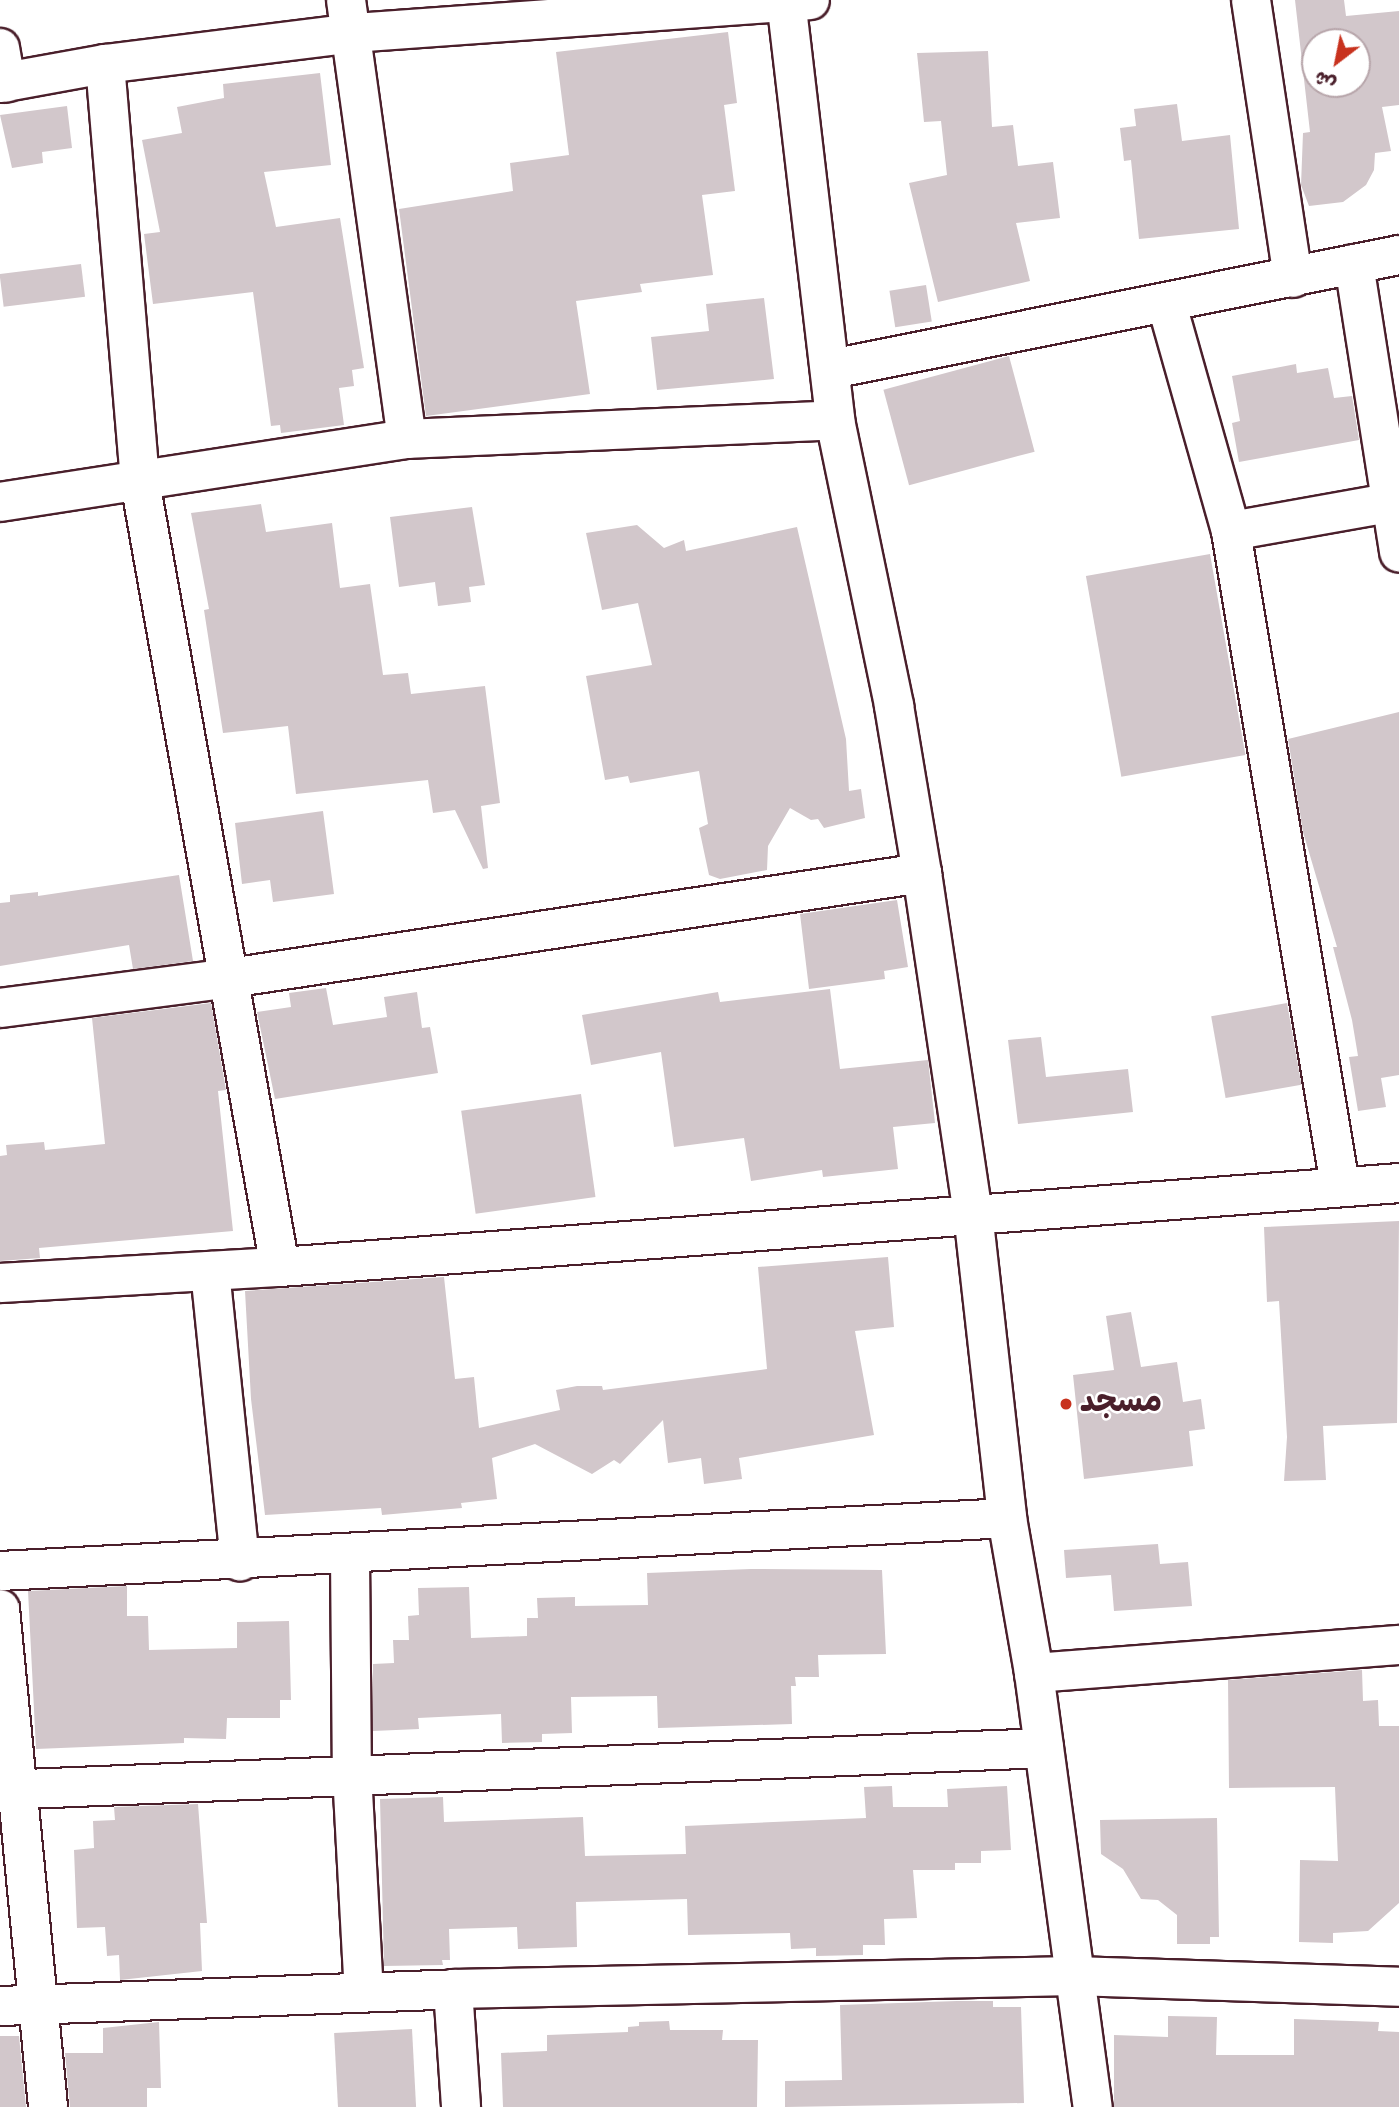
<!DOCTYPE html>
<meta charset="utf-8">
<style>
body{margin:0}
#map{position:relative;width:1399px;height:2107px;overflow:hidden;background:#fff;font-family:"Indie Flower","Playpen Sans Arabic",sans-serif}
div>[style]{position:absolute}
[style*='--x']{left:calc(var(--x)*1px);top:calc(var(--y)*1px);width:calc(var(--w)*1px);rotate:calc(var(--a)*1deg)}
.building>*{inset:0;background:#d2c7cb;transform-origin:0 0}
.roads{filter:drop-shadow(2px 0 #4a1f2b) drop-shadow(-2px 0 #4a1f2b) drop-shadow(0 2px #4a1f2b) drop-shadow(0 -2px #4a1f2b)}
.minor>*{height:38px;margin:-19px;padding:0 19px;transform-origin:19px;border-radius:19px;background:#fff}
.dots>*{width:19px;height:19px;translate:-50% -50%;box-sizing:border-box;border:4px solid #fff;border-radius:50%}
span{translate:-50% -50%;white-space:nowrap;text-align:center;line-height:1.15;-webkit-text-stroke:5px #fff;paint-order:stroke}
.poi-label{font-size:32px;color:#4a1f2b;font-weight:700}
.left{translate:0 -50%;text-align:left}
.north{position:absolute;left:1301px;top:28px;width:70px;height:70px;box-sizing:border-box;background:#fff;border:2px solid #b7a5aa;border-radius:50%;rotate:212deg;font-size:19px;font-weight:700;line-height:28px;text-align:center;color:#4a1f2b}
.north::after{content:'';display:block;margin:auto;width:24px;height:32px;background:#c8321e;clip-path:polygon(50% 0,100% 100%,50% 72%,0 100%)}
</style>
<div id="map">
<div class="building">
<i style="clip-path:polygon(evenodd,1295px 0,1344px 0,1346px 16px,1399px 11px,1399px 105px,1382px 107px,1391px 151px,1375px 153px,1374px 170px,1366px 185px,1343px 202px,1309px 206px,1301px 185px,1303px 133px,1310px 132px,1295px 0,1315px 42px,1357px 42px,1357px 84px,1315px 84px,1315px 42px)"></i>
<i style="clip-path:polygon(728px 32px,737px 103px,724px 105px,735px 191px,702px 195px,713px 275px,640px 284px,642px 292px,576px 301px,590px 394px,426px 416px,399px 209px,513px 191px,510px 163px,569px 155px,556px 52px)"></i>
<i style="clip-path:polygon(988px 51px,992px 127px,1013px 125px,1018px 166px,1053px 162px,1060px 218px,1016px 223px,1030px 281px,938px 302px,909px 183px,947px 175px,941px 121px,924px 122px,917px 53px)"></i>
<i style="clip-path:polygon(320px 73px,331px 165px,264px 172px,276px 227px,340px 218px,364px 368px,352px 370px,354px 386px,339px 388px,344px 425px,281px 433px,280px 425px,271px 426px,253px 292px,153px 304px,144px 234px,160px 232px,142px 140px,182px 133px,177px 107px,224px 98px,223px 84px)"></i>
<i style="clip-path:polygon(1177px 104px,1182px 141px,1230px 135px,1239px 229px,1139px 239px,1131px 160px,1124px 161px,1120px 128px,1136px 126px,1134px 109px)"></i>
<i style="clip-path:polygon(67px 106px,72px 148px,42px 152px,43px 163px,12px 168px,0 115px)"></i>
<i style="left:81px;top:264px;width:33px;height:82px;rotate:83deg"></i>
<i style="left:926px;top:285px;width:37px;height:37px;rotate:81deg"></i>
<i style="clip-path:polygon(764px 298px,774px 379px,657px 390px,651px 337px,709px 331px,706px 304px)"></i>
<i style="left:1009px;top:356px;width:99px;height:130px;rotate:75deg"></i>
<i style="clip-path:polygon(1296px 364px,1297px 373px,1328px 368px,1334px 398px,1352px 396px,1359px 440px,1239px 462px,1232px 423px,1240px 421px,1232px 376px)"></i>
<i style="clip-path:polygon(261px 504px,266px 532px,332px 523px,340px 588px,370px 584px,383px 675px,408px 673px,411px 694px,485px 686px,500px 803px,481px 806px,488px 868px,483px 869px,455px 810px,433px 813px,428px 780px,296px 794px,288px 726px,223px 733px,204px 610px,209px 609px,191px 513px)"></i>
<i style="clip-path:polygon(472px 507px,485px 585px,469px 587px,471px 602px,438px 606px,435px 582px,399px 587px,390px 517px)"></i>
<i style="clip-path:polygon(637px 525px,664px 548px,684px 540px,686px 551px,797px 527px,846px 739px,849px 791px,861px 789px,865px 818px,824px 828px,818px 819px,811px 820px,790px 808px,768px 846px,767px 870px,720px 879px,709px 875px,699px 828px,708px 824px,699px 771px,630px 783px,628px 776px,605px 780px,586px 676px,652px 665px,638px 603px,602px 610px,586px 533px)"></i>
<i style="left:1210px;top:554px;width:204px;height:126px;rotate:80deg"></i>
<i style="clip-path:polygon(1399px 712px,1399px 1075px,1381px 1078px,1386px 1107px,1358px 1111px,1349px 1057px,1358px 1056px,1352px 1020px,1333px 947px,1337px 947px,1303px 832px,1288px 739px)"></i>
<i style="clip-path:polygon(323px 811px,334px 894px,273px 902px,270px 880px,242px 884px,235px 823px)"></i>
<i style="clip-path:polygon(179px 875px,193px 961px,133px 969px,129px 945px,0 966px,0 903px,10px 902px,10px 895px,38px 892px,38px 896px)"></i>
<i style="clip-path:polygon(897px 900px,908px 967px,884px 971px,885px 979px,809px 989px,800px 914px)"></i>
<i style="clip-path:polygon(326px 988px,333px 1025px,387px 1017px,384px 997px,417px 992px,422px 1028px,430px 1027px,438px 1073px,275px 1099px,257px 1012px,291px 1007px,289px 993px)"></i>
<i style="clip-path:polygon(830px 989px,840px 1069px,928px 1060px,935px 1123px,893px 1127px,898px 1169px,823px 1177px,822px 1170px,751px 1181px,744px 1138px,674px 1147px,661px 1052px,591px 1065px,582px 1015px,718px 992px,720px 1002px)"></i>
<i style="clip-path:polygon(211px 1003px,226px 1090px,218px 1091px,233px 1231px,39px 1248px,40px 1258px,0 1261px,0 1156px,7px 1155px,6px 1145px,44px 1142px,45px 1150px,105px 1144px,92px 1018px)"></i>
<i style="left:1287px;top:1003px;width:83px;height:77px;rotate:80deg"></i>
<i style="clip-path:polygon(1041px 1037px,1046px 1077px,1128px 1069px,1133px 1112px,1018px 1124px,1008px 1040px)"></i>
<i style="left:581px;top:1094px;width:104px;height:121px;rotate:82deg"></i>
<i style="clip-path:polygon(1399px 1221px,1397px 1423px,1323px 1426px,1326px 1480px,1284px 1481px,1287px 1437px,1279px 1301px,1267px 1302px,1264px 1227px)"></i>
<i style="clip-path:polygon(888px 1257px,894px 1327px,855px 1331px,874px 1435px,739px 1458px,742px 1479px,704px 1484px,701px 1458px,668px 1463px,663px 1420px,620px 1464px,614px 1460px,592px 1474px,535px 1444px,492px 1458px,497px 1499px,461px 1503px,462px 1508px,382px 1515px,381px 1508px,265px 1515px,251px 1399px,245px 1291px,444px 1277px,455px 1379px,474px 1377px,479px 1428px,560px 1410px,556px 1390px,577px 1386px,602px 1386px,603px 1390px,767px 1369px,758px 1267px)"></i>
<i style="clip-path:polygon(1131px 1312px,1141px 1367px,1177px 1362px,1183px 1402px,1201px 1399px,1205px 1429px,1189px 1431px,1193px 1466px,1084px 1479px,1073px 1375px,1114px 1370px,1106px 1316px)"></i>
<i style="clip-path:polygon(1158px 1544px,1160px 1564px,1188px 1562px,1192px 1606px,1114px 1611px,1111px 1575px,1066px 1578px,1064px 1550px)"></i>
<i style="clip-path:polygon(751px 1569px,882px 1570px,886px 1654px,818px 1655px,819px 1677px,795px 1677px,796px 1686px,791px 1686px,792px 1724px,658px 1728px,657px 1696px,571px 1697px,572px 1733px,542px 1734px,542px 1742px,502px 1743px,501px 1714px,418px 1718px,419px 1729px,373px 1731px,373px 1664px,394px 1663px,393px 1640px,409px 1640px,408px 1616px,419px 1615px,418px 1588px,469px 1587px,471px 1638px,527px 1636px,527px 1618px,538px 1618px,537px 1598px,575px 1597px,575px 1606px,648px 1605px,647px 1573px)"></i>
<i style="clip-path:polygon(127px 1586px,127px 1616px,148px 1616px,149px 1650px,237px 1648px,237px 1622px,289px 1621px,291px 1700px,280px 1700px,280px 1718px,227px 1718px,226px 1739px,184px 1738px,184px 1743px,36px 1749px,28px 1591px)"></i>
<i style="clip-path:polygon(1362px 1670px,1363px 1701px,1378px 1700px,1379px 1726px,1399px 1726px,1399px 1903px,1368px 1931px,1333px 1933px,1333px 1943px,1299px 1942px,1300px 1860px,1338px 1861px,1335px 1787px,1229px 1788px,1228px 1680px)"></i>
<i style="clip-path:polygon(892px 1786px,893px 1807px,948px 1807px,947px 1789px,1007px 1786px,1011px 1850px,981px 1851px,981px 1863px,955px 1863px,955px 1870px,913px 1870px,917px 1918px,884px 1919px,885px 1945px,863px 1945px,863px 1955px,816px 1956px,816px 1948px,791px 1949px,790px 1933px,688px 1935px,687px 1899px,576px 1902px,577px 1947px,518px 1949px,517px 1927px,449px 1929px,450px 1960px,442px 1960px,443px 1965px,384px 1966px,380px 1799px,443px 1797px,444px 1822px,583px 1817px,585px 1856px,686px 1854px,685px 1826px,866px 1818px,864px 1787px)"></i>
<i style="clip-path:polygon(198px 1804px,207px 1923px,200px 1923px,202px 1971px,120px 1980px,119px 1955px,107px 1956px,105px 1927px,77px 1928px,74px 1850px,94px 1848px,93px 1821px,115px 1820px,114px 1807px)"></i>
<i style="clip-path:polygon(1217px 1818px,1219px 1937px,1210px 1937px,1210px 1944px,1177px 1944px,1177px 1915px,1158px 1900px,1141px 1899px,1123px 1869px,1101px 1854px,1100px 1820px)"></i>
<i style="clip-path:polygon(957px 2001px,993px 2001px,993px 2007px,1021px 2007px,1024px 2103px,785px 2107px,785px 2081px,842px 2080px,840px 2005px)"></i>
<i style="clip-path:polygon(1168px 2016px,1217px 2017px,1216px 2055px,1294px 2055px,1294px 2019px,1379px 2022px,1378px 2031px,1399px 2032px,1399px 2107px,1114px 2107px,1114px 2035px,1168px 2037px)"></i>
<i style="clip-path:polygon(669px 2021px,670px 2030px,723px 2030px,722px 2040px,758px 2040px,757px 2107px,503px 2107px,501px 2053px,547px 2051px,547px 2035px,628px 2032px,628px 2027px,639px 2026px,639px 2022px)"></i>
<i style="clip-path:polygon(159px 2022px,161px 2088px,147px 2088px,147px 2107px,70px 2107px,65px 2053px,103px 2053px,103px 2028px)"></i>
<i style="left:412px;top:2029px;width:78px;height:78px;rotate:87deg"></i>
<i style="clip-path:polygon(0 2036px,19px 2036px,26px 2107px,0 2107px)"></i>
</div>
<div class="roads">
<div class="minor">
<i style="--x:346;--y:0;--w:443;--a:82.1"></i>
<i style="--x:786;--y:0;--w:423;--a:83.3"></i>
<i style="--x:835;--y:420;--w:292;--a:78.3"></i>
<i style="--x:894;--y:706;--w:169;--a:80.5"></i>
<i style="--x:922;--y:873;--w:344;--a:81.5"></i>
<i style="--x:973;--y:1213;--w:307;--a:83.6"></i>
<i style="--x:1007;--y:1518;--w:157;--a:80.1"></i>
<i style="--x:1034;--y:1673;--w:438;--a:82.3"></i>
<i style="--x:1251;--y:0;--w:281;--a:81.4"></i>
<i style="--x:0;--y:48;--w:35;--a:80"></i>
<i style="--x:105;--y:64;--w:419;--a:85.2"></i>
<i style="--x:140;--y:482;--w:797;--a:79.89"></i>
<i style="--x:0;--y:83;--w:107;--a:-10.3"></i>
<i style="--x:105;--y:64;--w:250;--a:-7.1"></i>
<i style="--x:353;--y:33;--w:458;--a:-4.1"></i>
<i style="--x:1354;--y:264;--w:292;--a:81.1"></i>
<i style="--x:1167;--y:305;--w:235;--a:74.2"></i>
<i style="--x:1231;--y:531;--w:663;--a:80.54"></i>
<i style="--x:832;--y:369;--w:578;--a:-11.37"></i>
<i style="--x:0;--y:502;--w:412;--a:-8.8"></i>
<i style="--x:407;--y:439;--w:428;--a:-2.5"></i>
<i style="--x:1231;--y:531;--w:171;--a:-10.1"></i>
<i style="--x:0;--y:1008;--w:232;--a:-7.4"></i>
<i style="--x:230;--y:978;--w:700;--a:-8.63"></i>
<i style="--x:210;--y:1271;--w:292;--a:84.1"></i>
<i style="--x:0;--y:1283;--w:280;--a:-3.3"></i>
<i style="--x:280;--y:1267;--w:1122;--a:-4.29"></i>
<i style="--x:350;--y:1556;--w:217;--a:89.5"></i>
<i style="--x:352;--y:1773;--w:220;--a:86.9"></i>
<i style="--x:0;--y:1571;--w:1008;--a:-3.01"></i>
<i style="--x:0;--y:1609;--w:500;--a:84.49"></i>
<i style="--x:1034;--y:1673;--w:366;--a:-4.4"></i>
<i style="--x:0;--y:1790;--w:1045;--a:-2.3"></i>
<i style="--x:453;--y:1989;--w:118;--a:86.1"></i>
<i style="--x:0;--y:2006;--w:453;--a:-2.1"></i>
<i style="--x:453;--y:1989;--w:621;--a:-1.2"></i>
<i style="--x:1074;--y:1976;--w:325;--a:1.9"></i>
</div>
</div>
<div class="dots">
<i style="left:1066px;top:1404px;background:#c8321e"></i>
</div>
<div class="poi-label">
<span class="left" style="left:1080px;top:1404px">مسجد</span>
</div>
<div class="north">ش</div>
</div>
